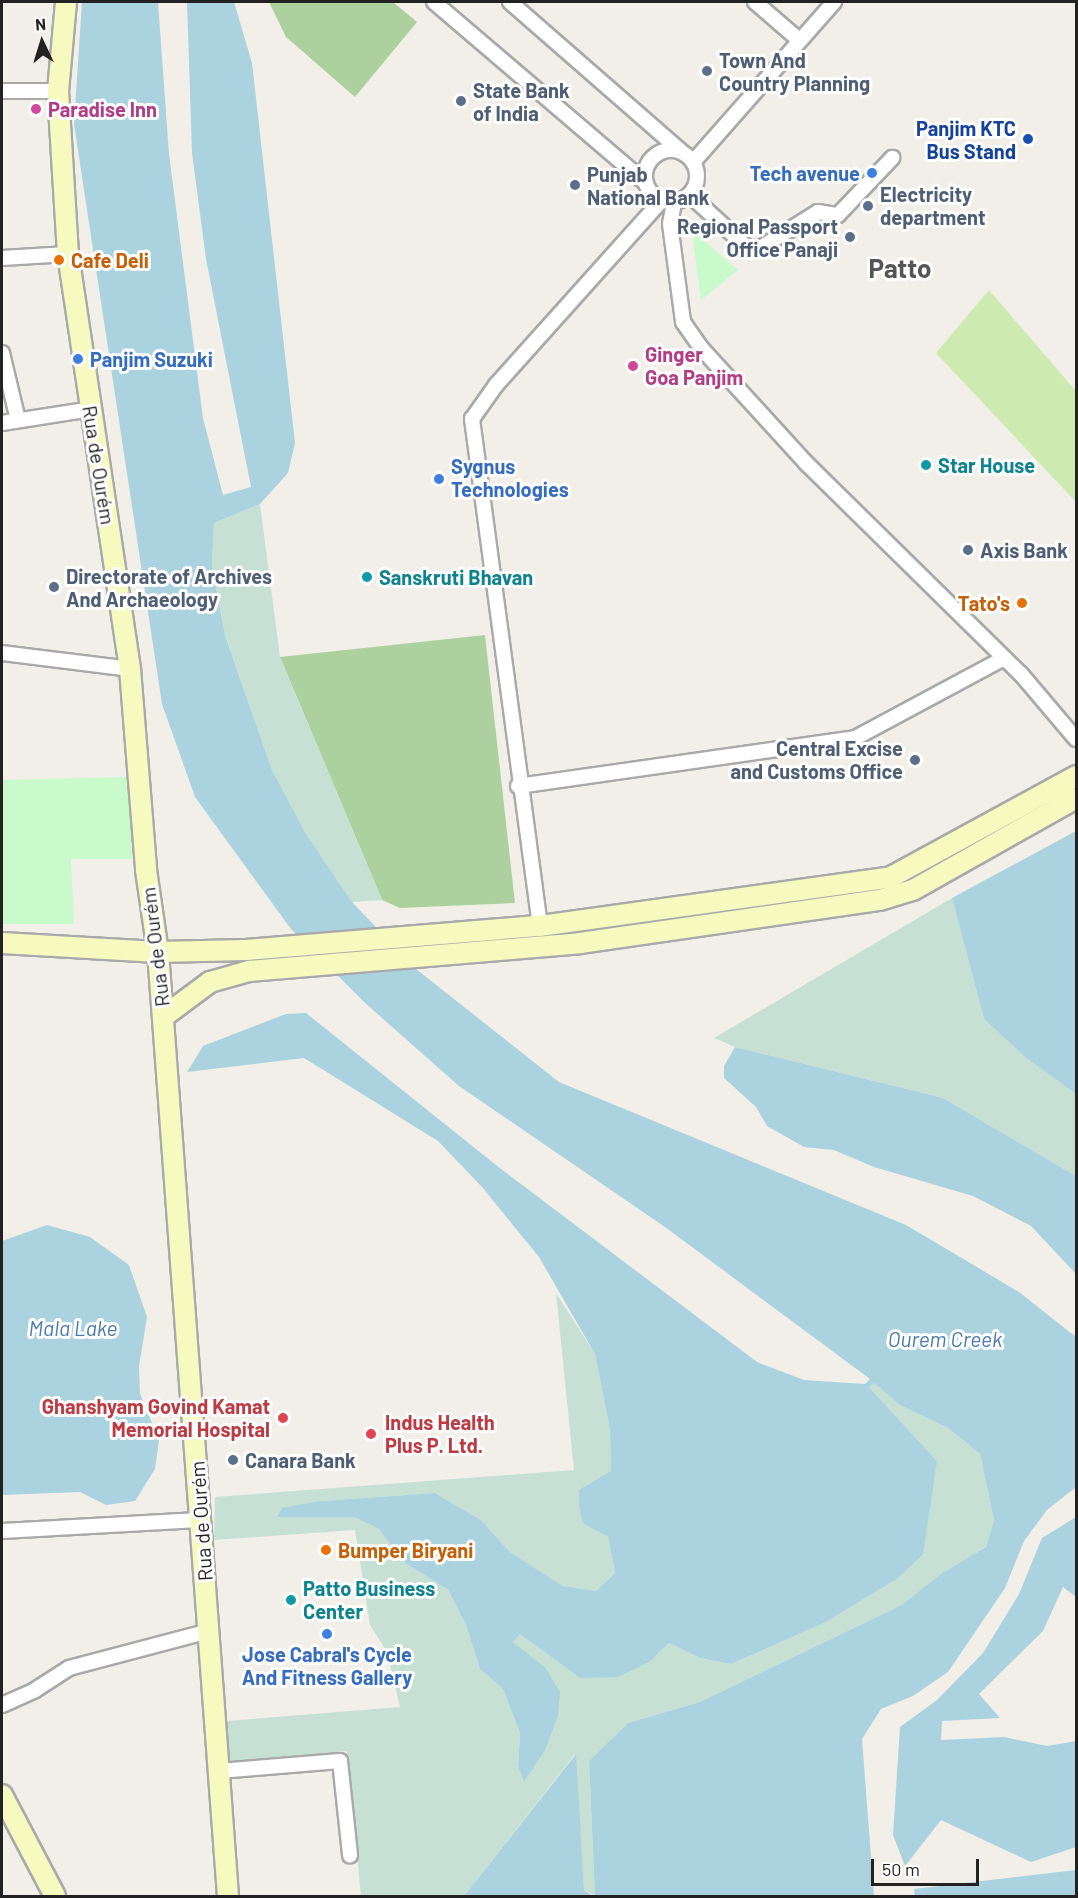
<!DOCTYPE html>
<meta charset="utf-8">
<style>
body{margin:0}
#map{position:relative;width:1078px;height:1898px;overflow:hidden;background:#f2efe9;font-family:Barlow,sans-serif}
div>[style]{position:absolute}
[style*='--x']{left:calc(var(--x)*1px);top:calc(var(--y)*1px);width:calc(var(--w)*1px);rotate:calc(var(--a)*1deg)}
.grass>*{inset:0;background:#cdebb0}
.forest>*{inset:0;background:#add19e}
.wetland>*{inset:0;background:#c6e0d4}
.park>*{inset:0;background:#c8facc}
.water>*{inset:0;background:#aad3df}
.roads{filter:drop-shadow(2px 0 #a9a9a9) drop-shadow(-2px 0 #a9a9a9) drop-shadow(0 2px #a9a9a9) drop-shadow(0 -2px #a9a9a9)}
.street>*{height:14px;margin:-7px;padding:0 7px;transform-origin:7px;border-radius:7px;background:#fff}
.street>.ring{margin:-7px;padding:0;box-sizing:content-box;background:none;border:14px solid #fff;border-radius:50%}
.secondary>*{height:20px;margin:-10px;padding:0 10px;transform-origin:10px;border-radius:10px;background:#f7fabf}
.dots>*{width:16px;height:16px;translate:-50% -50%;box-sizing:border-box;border:3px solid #fff;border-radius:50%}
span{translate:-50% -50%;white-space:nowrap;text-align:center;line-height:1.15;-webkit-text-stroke:6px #fff;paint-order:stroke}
.service-label{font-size:20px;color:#4e5e75;font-weight:700}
.left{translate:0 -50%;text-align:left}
.right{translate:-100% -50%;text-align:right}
.hotel-label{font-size:20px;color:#b23c85;font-weight:700}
.transit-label{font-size:20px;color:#164399;font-weight:700}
.shop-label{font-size:20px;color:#366cbe;font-weight:700}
.food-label{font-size:20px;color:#c56008;font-weight:700}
.street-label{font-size:20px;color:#222}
.culture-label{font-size:20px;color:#0d838f;font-weight:700}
.health-label{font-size:20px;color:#be3a42;font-weight:700}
.water-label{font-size:21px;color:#4a7aab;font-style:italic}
.district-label{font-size:26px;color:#555;font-weight:700}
.frame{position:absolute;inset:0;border:3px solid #222;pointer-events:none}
.north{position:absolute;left:12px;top:12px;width:60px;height:60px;-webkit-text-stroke:4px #fff;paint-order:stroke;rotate:356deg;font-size:16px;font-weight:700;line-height:24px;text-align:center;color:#222}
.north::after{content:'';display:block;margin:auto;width:21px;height:27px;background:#222;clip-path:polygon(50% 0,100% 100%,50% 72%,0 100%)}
.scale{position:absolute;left:871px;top:1859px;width:108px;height:27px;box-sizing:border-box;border:3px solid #222;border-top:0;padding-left:8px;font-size:18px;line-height:21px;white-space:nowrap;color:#222;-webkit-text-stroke:4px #fff;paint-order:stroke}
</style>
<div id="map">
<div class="grass">
<i style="clip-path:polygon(989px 290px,1076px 391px,1076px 502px,936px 353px)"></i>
</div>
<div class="forest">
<i style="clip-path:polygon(269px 2px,393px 2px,417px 22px,355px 97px,286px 37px)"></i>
<i style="clip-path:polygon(485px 635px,515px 903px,400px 908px,382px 900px,280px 657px)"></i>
</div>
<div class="wetland">
<i style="clip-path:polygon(260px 504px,280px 657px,382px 900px,352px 902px,305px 832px,272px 770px,225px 634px,212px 566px,214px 523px)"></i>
<i style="clip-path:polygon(952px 898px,984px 1019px,1026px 1058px,1076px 1094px,1076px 1176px,943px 1098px,735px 1047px,714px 1038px)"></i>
<i style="clip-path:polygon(556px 1293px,595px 1354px,610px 1430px,611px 1471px,583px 1522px,608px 1537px,615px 1573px,596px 1591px,563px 1586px,510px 1552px,481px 1520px,435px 1493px,321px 1501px,277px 1516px,354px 1517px,379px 1529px,405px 1563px,448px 1590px,466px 1625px,480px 1669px,503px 1689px,520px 1733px,518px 1766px,524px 1782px,546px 1749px,558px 1716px,545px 1667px,513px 1642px,520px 1634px,580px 1678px,651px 1661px,669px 1643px,700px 1658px,731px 1664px,824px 1623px,897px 1579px,937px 1461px,869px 1387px,873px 1382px,900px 1405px,948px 1428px,980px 1454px,994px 1520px,986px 1547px,942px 1573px,903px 1605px,700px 1702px,628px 1723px,589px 1761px,595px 1896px,584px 1890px,575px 1754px,464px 1896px,361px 1896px,347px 1751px,229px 1761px,227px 1721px,400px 1707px,387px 1652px,370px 1625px,355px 1530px,214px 1540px,215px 1497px,574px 1470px)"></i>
</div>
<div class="park">
<i style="clip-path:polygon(692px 230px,738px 270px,701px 300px)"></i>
<i style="clip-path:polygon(129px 777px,132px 859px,71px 859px,74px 924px,2px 924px,2px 780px)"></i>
</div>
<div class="water">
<i style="clip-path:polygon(82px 2px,158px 2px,169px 154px,203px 418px,223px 495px,251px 487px,206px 259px,192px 153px,187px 2px,234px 2px,252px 63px,295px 443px,288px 473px,260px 504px,214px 523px,212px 566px,225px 635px,272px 770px,305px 832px,352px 902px,416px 969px,559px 1082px,906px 1225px,1019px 1292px,1076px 1337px,1076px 1487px,1047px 1510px,1024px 1541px,1005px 1588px,948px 1672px,913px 1696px,881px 1709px,862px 1739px,874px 1896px,595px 1896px,589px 1761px,628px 1723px,700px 1702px,902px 1605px,942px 1573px,986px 1547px,994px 1520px,980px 1454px,948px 1428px,900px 1405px,874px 1383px,869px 1387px,937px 1461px,923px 1554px,897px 1579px,824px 1623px,731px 1664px,700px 1658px,669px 1643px,651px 1661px,618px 1677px,580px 1678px,520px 1634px,513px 1642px,545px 1667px,560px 1692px,558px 1716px,546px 1749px,524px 1782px,518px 1766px,520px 1733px,503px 1689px,480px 1669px,466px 1625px,448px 1590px,405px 1563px,379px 1529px,354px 1517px,277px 1517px,282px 1508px,321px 1501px,435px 1493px,481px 1520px,510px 1552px,563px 1586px,596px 1591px,615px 1573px,608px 1537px,583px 1523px,579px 1507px,579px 1490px,611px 1471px,610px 1430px,595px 1354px,539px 1257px,482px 1187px,438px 1141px,304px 1058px,187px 1072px,203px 1046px,286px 1014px,306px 1013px,501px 1169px,757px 1362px,804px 1380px,865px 1384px,870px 1379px,665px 1227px,459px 1086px,365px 1003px,291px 929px,195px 797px,162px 704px,74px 124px)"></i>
<i style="clip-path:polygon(1076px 831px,1076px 1094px,1026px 1058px,984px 1019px,952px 898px)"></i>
<i style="clip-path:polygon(735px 1047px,943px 1098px,1076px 1176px,1076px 1274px,1031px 1226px,973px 1196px,874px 1167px,834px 1150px,804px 1147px,767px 1126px,756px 1107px,724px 1078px,724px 1066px)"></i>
<i style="clip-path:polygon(47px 1225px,90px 1237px,129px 1265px,147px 1317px,139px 1366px,140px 1394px,159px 1440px,155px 1469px,135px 1501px,106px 1505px,80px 1492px,2px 1495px,2px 1241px)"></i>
<i style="clip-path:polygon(1076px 1517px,1076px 1597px,1063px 1587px,1043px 1631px,979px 1694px,1000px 1718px,942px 1721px,941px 1740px,1004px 1737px,1047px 1746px,1076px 1741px,1076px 1847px,1031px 1862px,941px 1820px,905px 1866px,893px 1835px,900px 1727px,937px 1700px,983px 1653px,1019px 1594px,1042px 1538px)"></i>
<i style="clip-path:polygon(576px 1754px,584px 1890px,593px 1896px,464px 1896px)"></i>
<i style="clip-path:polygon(1076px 1870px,1076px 1896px,915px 1896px,914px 1889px)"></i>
</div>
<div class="roads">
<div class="street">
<i style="--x:434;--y:2;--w:277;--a:40.5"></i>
<i style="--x:510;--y:2;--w:227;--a:41.1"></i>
<i style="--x:755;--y:2;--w:58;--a:40.8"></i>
<i style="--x:2;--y:91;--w:56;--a:0"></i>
<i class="ring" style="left:645px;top:150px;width:38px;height:38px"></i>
<i style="--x:694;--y:161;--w:212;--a:-48.6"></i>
<i style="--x:690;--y:195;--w:80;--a:42.5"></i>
<i style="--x:749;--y:249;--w:13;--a:-9"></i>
<i style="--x:762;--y:247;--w:66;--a:-32"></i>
<i style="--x:818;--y:212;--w:20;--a:9"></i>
<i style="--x:838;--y:215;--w:79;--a:-46.5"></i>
<i style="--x:674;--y:203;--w:21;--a:101"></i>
<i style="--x:670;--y:224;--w:99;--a:82.4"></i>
<i style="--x:683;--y:322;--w:33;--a:55"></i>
<i style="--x:702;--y:349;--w:156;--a:47.6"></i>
<i style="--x:807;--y:464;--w:300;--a:44.5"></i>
<i style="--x:1021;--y:674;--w:85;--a:49.8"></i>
<i style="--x:2;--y:258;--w:66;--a:-3.5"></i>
<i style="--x:2;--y:353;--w:69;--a:76.6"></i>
<i style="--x:2;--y:423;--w:90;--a:-8.9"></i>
<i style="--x:2;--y:653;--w:129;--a:7.1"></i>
<i style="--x:518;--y:786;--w:340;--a:-8.1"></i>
<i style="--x:855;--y:738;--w:169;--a:-28.2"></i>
<i style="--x:540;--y:926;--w:512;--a:-97.64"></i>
<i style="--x:472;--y:419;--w:42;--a:-54.8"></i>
<i style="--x:496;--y:385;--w:247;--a:-48.1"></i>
<i style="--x:2;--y:1531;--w:199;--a:-3.2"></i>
<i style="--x:2;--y:1705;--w:36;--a:-24"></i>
<i style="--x:35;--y:1690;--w:40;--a:-32.9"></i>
<i style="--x:69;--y:1668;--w:145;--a:-14.8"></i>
<i style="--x:219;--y:1771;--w:121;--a:-4.7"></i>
<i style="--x:340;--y:1761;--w:95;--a:83.9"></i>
</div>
<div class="secondary">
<i style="--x:66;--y:2;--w:89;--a:95.1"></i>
<i style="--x:58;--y:91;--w:163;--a:86.5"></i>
<i style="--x:68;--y:254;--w:420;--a:81.5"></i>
<i style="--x:130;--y:669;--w:202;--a:85.4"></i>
<i style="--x:146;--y:870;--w:83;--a:81.7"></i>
<i style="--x:158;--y:952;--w:947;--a:85.76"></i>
<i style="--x:2;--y:943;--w:156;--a:3.3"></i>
<i style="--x:158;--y:952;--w:88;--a:-1.3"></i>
<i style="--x:246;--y:950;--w:295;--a:-4.7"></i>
<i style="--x:540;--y:926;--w:354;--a:-7.9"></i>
<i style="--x:891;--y:877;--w:211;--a:-28.6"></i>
<i style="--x:163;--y:1017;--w:59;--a:-36.7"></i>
<i style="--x:210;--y:982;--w:41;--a:-15.8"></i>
<i style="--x:249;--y:971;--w:332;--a:-4.8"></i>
<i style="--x:580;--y:943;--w:303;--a:-8.2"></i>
<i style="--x:880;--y:900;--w:34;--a:-17"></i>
<i style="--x:913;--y:890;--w:187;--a:-29.4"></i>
<i style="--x:2;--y:1795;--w:114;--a:62.3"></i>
</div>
</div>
<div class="dots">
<i style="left:707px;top:71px;background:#5c6f8a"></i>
<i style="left:461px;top:101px;background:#5c6f8a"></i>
<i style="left:36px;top:109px;background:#d1479c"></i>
<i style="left:1028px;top:139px;background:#1a4fb4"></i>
<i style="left:872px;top:173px;background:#3f7fe0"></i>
<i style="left:575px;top:185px;background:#5c6f8a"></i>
<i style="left:868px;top:206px;background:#5c6f8a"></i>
<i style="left:850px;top:237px;background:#5c6f8a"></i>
<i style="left:59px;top:260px;background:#e8710a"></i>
<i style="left:78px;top:359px;background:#3f7fe0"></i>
<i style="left:633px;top:366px;background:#d1479c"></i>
<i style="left:926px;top:465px;background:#0f9aa8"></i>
<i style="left:439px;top:479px;background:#3f7fe0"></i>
<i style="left:968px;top:550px;background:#5c6f8a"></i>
<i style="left:367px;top:577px;background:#0f9aa8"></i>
<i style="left:54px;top:587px;background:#5c6f8a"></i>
<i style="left:1022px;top:603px;background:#e8710a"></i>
<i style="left:915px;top:760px;background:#5c6f8a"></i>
<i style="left:283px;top:1418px;background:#e0444e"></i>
<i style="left:371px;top:1434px;background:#e0444e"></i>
<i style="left:233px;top:1460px;background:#5c6f8a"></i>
<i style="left:326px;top:1550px;background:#e8710a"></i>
<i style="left:291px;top:1600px;background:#0f9aa8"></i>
<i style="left:327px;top:1634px;background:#3f7fe0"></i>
</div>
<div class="service-label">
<span class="left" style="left:719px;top:72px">Town And<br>Country Planning</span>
<span class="left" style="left:473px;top:102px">State Bank<br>of India</span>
<span class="left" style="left:587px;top:186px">Punjab<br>National Bank</span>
<span class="left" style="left:880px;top:206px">Electricity<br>department</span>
<span class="right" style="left:838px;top:238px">Regional Passport<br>Office Panaji</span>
<span class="left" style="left:980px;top:550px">Axis Bank</span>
<span class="left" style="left:66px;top:588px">Directorate of Archives<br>And Archaeology</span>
<span class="right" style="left:903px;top:760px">Central Excise<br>and Customs Office</span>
<span class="left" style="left:245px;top:1460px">Canara Bank</span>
</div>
<div class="hotel-label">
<span class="left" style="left:48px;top:109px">Paradise Inn</span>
<span class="left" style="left:645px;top:366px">Ginger<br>Goa Panjim</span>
</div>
<div class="transit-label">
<span class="right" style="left:1016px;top:140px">Panjim KTC<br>Bus Stand</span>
</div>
<div class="shop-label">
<span class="right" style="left:860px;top:173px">Tech avenue</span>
<span class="left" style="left:90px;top:359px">Panjim Suzuki</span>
<span class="left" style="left:451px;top:478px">Sygnus<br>Technologies</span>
<span style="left:327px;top:1666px">Jose Cabral's Cycle<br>And Fitness Gallery</span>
</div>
<div class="food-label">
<span class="left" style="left:71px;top:260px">Cafe Deli</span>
<span class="right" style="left:1010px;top:603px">Tato's</span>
<span class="left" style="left:338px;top:1550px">Bumper Biryani</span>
</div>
<div class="street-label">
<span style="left:99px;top:465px;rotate:81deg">Rua de Ourém</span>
<span style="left:155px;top:947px;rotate:-97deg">Rua de Ourém</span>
<span style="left:201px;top:1521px;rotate:-94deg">Rua de Ourém</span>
</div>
<div class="culture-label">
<span class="left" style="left:938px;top:465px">Star House</span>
<span class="left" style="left:379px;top:577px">Sanskruti Bhavan</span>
<span class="left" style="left:303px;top:1600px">Patto Business<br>Center</span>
</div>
<div class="health-label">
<span class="right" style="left:270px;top:1418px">Ghanshyam Govind Kamat<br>Memorial Hospital</span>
<span class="left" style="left:385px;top:1434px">Indus Health<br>Plus P. Ltd.</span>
</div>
<div class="water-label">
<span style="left:73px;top:1328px">Mala Lake</span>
<span style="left:945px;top:1339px">Ourem Creek</span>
</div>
<div class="district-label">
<span style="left:900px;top:268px">Patto</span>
</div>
<div class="frame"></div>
<div class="north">N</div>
<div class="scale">50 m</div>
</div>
